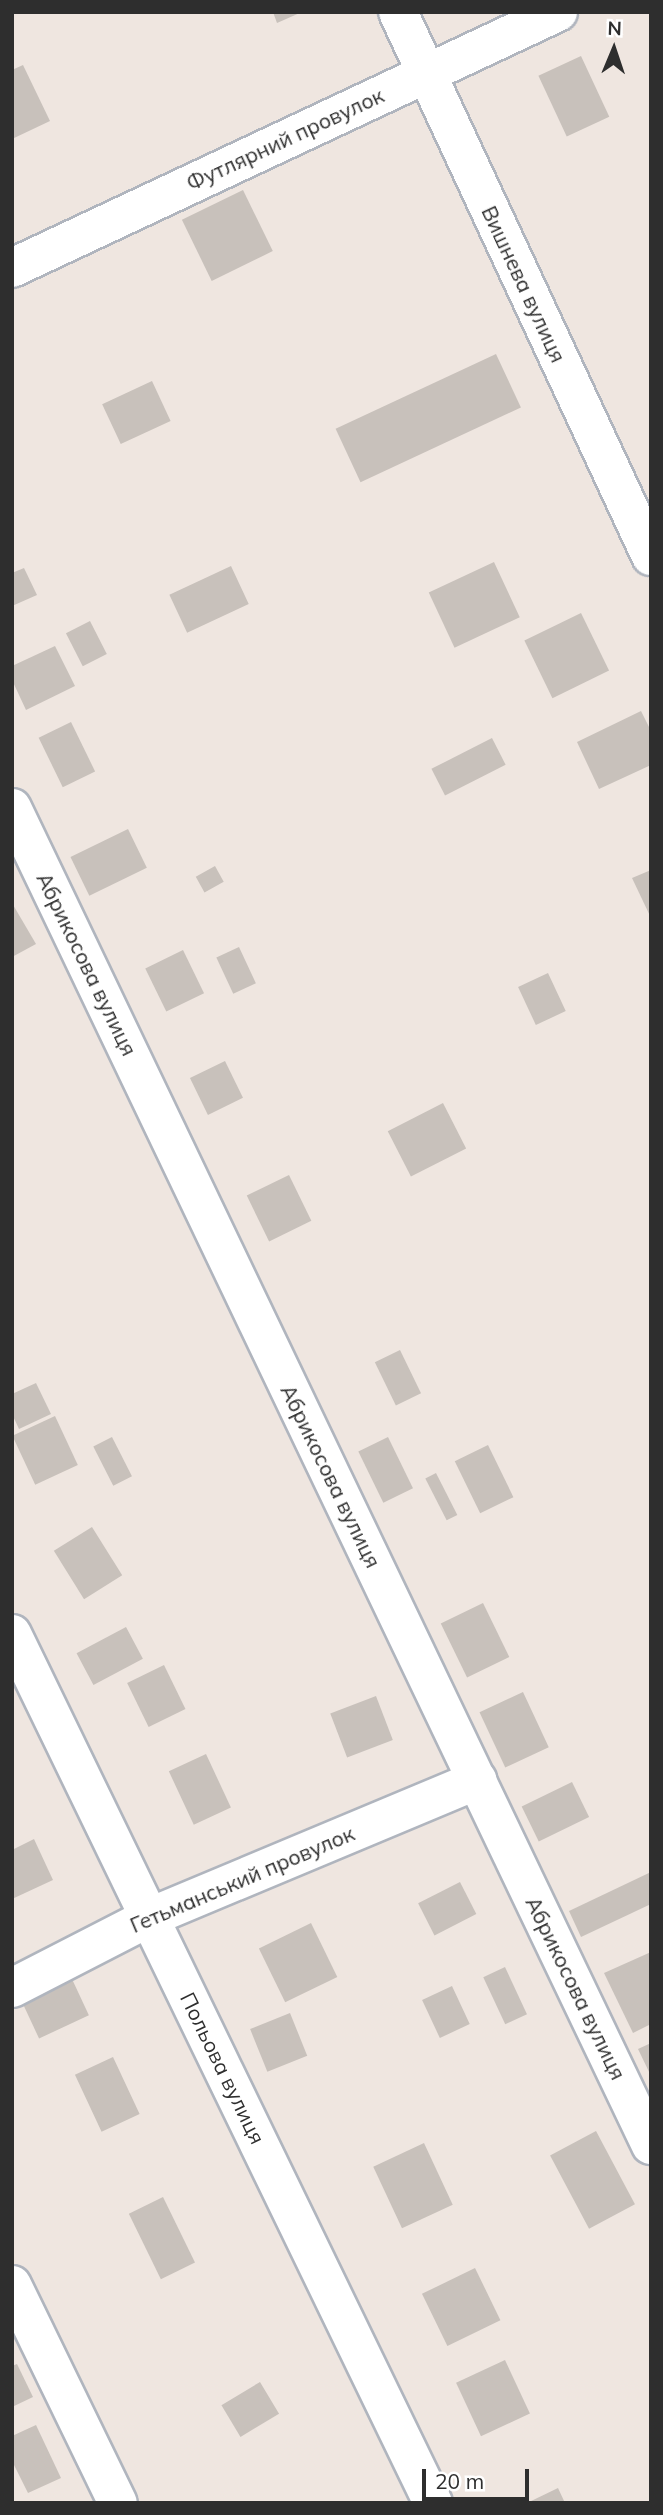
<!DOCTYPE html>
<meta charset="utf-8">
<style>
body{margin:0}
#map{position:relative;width:663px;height:2515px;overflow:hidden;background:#efe6e0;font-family:Mulish,sans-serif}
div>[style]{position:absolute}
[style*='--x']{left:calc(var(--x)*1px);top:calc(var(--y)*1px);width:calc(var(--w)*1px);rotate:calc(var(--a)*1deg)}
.building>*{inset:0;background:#c8c1bb;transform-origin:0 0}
.roads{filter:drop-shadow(2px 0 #b0b5be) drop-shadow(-2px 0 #b0b5be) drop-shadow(0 2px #b0b5be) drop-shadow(0 -2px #b0b5be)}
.minor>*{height:38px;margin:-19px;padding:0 19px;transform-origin:19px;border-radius:19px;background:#fff}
span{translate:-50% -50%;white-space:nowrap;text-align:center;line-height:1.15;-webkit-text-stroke:6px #fff;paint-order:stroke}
.street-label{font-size:21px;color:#2e2e2e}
.frame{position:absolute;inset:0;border:14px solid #2e2e2e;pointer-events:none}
.north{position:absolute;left:579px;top:14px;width:70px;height:70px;-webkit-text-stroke:5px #fff;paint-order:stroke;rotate:2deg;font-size:19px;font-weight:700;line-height:28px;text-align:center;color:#2e2e2e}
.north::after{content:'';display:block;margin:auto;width:24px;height:32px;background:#2e2e2e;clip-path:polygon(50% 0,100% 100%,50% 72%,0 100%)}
.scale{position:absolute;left:422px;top:2469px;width:107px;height:32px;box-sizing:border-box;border:4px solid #2e2e2e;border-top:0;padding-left:9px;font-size:21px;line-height:24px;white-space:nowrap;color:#2e2e2e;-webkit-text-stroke:5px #fff;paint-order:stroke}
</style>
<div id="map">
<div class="building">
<i style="clip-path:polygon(273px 12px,302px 12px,277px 23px)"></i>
<i style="left:581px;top:56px;width:67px;height:47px;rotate:65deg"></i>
<i style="clip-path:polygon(23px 65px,50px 121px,12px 139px,12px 70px)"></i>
<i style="left:243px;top:190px;width:68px;height:68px;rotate:64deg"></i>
<i style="left:496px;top:354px;width:59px;height:177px;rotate:65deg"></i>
<i style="left:152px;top:381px;width:44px;height:55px;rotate:65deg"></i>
<i style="left:494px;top:562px;width:61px;height:72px;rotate:65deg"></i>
<i style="left:231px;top:566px;width:42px;height:68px;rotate:65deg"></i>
<i style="clip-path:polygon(24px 568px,37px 595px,12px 606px,12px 573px)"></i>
<i style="left:581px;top:613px;width:64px;height:63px;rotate:64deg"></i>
<i style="left:90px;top:621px;width:37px;height:27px;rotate:63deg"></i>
<i style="clip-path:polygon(55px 646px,75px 686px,26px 710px,12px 680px,12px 666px)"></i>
<i style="clip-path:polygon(641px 711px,651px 731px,651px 765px,599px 789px,577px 742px)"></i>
<i style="left:71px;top:722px;width:55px;height:36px;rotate:64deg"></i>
<i style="left:492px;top:738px;width:30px;height:68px;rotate:63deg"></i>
<i style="left:128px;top:829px;width:43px;height:64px;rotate:64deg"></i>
<i style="left:215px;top:866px;width:18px;height:22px;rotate:61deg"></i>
<i style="clip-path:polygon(651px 870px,651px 918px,632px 878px)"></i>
<i style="clip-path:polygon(12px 903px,36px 944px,12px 957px)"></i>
<i style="left:239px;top:947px;width:40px;height:25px;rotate:65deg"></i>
<i style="left:183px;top:950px;width:48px;height:42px;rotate:64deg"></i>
<i style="left:548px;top:973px;width:42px;height:33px;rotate:65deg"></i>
<i style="left:225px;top:1061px;width:41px;height:39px;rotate:64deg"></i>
<i style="left:443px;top:1103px;width:51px;height:62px;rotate:63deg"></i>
<i style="left:289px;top:1175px;width:51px;height:47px;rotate:64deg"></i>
<i style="left:400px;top:1350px;width:48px;height:28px;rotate:64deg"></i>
<i style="clip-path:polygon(36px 1383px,51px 1414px,19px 1429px,12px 1414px,12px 1394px)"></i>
<i style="left:55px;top:1416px;width:54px;height:47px;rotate:65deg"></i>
<i style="left:112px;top:1437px;width:44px;height:21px;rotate:63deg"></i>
<i style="left:388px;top:1437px;width:57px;height:33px;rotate:64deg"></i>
<i style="left:488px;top:1445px;width:58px;height:37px;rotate:64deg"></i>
<i style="left:436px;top:1473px;width:47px;height:12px;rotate:63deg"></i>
<i style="left:92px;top:1527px;width:57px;height:45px;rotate:58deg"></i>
<i style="left:483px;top:1603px;width:60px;height:47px;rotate:64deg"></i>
<i style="left:126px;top:1627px;width:36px;height:56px;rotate:62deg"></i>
<i style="left:164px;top:1665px;width:49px;height:41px;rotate:64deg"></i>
<i style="left:523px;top:1692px;width:61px;height:48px;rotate:65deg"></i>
<i style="left:376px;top:1696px;width:47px;height:49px;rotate:69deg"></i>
<i style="left:206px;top:1754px;width:59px;height:41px;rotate:65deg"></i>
<i style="left:572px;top:1782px;width:39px;height:56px;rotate:64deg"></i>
<i style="clip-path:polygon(34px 1839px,53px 1880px,12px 1899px,12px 1850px)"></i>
<i style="clip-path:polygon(651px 1872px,651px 1904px,581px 1937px,569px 1911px)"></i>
<i style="left:460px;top:1882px;width:36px;height:47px;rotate:63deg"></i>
<i style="left:311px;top:1923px;width:60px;height:58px;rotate:64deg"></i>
<i style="clip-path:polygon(651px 1952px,651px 2024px,633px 2033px,604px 1973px)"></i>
<i style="left:505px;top:1967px;width:52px;height:24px;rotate:65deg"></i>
<i style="left:72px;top:1979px;width:40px;height:55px;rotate:65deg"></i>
<i style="left:452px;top:1986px;width:42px;height:33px;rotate:65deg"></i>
<i style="left:290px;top:2013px;width:46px;height:43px;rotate:68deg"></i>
<i style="clip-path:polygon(651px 2043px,651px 2076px,638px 2049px)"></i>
<i style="left:113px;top:2057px;width:63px;height:42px;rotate:65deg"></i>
<i style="left:596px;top:2131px;width:83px;height:52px;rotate:62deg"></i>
<i style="left:424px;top:2143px;width:68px;height:56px;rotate:65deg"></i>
<i style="left:163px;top:2197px;width:73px;height:38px;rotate:64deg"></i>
<i style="left:475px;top:2268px;width:58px;height:59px;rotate:64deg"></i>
<i style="left:505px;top:2360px;width:59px;height:54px;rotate:65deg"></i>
<i style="clip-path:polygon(17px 2364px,33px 2397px,12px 2407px,12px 2366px)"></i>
<i style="left:260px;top:2382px;width:37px;height:45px;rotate:59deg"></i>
<i style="clip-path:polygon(36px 2425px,61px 2478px,28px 2493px,12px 2461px,12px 2436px)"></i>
<i style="clip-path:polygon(558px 2488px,565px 2503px,527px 2503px)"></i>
</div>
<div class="roads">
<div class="minor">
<i style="--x:398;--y:12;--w:600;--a:65.06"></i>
<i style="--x:12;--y:268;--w:603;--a:-25.12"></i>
<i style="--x:12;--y:808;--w:1482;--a:64.46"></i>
<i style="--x:12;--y:1634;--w:966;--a:64.15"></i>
<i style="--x:12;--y:1988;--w:155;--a:-27.2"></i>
<i style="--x:150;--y:1917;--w:355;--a:-22.7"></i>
<i style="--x:12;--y:2285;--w:242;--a:64.1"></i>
</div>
</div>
<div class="street-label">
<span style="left:285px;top:139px;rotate:-25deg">Футлярний провулок</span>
<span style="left:524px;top:284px;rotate:65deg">Вишнева вулиця</span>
<span style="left:87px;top:964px;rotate:64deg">Абрикосова вулиця</span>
<span style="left:331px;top:1476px;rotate:64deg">Абрикосова вулиця</span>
<span style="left:242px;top:1879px;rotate:-23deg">Гетьманський провулок</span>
<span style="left:576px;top:1988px;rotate:64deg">Абрикосова вулиця</span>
<span style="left:223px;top:2068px;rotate:64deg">Польова вулиця</span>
</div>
<div class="frame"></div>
<div class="north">N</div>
<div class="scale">20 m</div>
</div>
